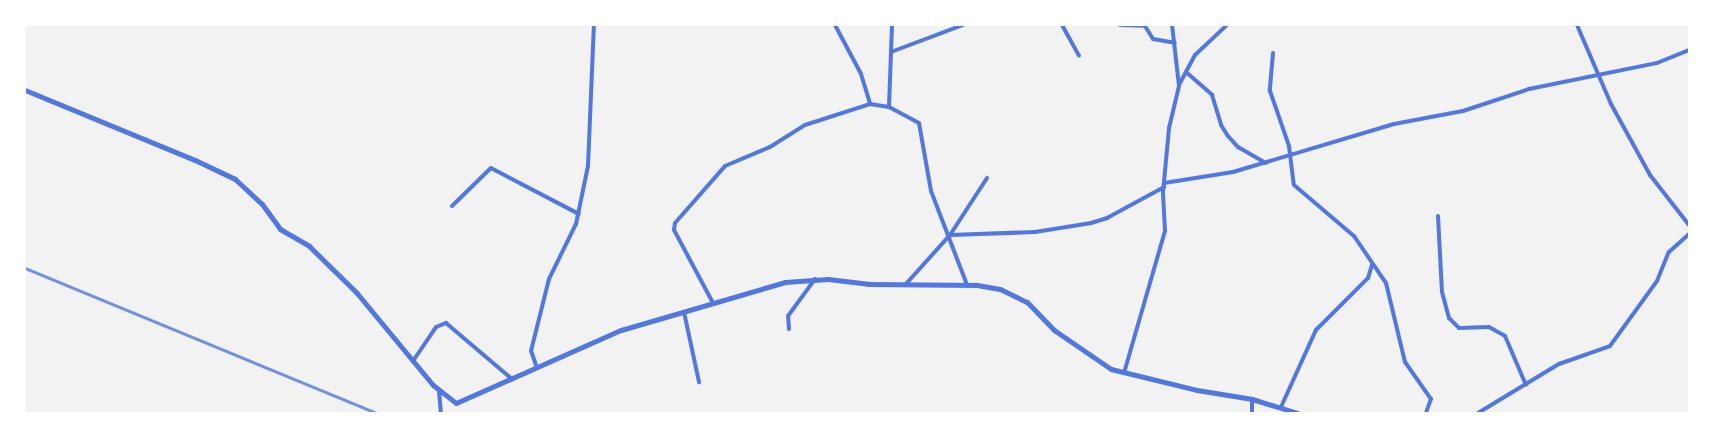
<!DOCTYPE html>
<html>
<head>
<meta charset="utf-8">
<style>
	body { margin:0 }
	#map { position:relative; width:1714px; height:438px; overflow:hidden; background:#f2f2f2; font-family:"Titillium Web",sans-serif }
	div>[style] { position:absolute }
	.minor>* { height:4px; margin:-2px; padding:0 2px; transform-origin:2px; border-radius:2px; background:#5277de }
	.tertiary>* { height:5px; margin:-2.5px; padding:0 2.5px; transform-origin:2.5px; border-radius:2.5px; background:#5277de }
	.rail>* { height:2.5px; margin:-1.25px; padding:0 1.25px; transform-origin:1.25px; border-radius:1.25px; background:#7290e2 }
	span { translate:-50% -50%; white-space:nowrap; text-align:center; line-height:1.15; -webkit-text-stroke:5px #fff; paint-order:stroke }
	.frame { position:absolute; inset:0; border:26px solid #fff; pointer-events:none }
</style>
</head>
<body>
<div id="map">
	<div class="minor">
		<i style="left:835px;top:25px;width:55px;rotate:62deg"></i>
		<i style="left:861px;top:74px;width:31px;rotate:73deg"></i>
		<i style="left:1062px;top:25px;width:35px;rotate:61deg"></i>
		<i style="left:1120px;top:25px;width:25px;rotate:2deg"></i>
		<i style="left:1145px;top:26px;width:15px;rotate:58deg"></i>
		<i style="left:1153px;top:39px;width:22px;rotate:10deg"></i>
		<i style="left:1577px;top:25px;width:86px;rotate:66.7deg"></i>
		<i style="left:1611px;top:104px;width:81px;rotate:61.2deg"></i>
		<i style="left:1650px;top:175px;width:63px;rotate:52deg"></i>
		<i style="left:891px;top:52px;width:77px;rotate:-20.6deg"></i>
		<i style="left:1273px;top:53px;width:38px;rotate:95deg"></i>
		<i style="left:1270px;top:91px;width:58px;rotate:70.9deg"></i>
		<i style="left:1289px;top:146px;width:39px;rotate:83deg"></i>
		<i style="left:1294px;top:185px;width:79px;rotate:40.4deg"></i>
		<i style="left:1354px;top:236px;width:57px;rotate:55.8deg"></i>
		<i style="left:1386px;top:283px;width:81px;rotate:76.5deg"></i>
		<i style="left:1405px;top:362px;width:45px;rotate:54.9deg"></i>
		<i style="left:1431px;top:399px;width:15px;rotate:110deg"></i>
		<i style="left:1186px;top:72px;width:35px;rotate:41deg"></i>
		<i style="left:1212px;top:95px;width:31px;rotate:73deg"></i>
		<i style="left:1221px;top:125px;width:13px;rotate:58deg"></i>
		<i style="left:1228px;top:136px;width:15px;rotate:48deg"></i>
		<i style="left:1238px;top:147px;width:32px;rotate:30deg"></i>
		<i style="left:1179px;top:85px;width:34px;rotate:-62deg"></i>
		<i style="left:1195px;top:55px;width:44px;rotate:-43.2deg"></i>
		<i style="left:889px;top:107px;width:82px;rotate:-87.9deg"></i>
		<i style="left:1164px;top:183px;width:70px;rotate:-9.1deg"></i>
		<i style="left:1233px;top:172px;width:168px;rotate:-16.6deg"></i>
		<i style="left:1394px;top:124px;width:70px;rotate:-10.7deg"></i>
		<i style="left:1463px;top:111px;width:70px;rotate:-18.4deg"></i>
		<i style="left:1529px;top:89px;width:131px;rotate:-11.5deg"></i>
		<i style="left:1657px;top:63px;width:35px;rotate:-22deg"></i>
		<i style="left:452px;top:206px;width:54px;rotate:-44.3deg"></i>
		<i style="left:491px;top:168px;width:99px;rotate:27.6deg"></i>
		<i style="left:1438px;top:216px;width:76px;rotate:87deg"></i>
		<i style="left:1442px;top:292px;width:27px;rotate:75deg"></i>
		<i style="left:1449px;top:318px;width:14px;rotate:45deg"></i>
		<i style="left:1459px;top:328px;width:30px;rotate:-2deg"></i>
		<i style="left:1489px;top:327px;width:18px;rotate:29deg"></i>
		<i style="left:1505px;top:336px;width:53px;rotate:66.8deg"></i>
		<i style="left:950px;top:235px;width:68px;rotate:-57deg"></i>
		<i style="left:905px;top:285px;width:67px;rotate:-48deg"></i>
		<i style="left:950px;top:235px;width:85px;rotate:-2deg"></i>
		<i style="left:1035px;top:232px;width:57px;rotate:-9.1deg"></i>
		<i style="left:1091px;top:223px;width:17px;rotate:-17deg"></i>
		<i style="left:1107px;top:218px;width:65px;rotate:-28.5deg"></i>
		<i style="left:713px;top:303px;width:83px;rotate:-118.1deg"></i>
		<i style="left:674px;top:230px;width:7px;rotate:-82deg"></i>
		<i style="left:675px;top:223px;width:76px;rotate:-48.7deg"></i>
		<i style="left:725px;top:166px;width:49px;rotate:-22.9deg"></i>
		<i style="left:770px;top:147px;width:41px;rotate:-32.2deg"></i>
		<i style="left:805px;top:125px;width:68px;rotate:-17.9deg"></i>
		<i style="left:870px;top:104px;width:19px;rotate:9deg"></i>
		<i style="left:889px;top:107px;width:34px;rotate:28deg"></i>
		<i style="left:919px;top:123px;width:69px;rotate:80deg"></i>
		<i style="left:931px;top:191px;width:101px;rotate:69deg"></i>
		<i style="left:684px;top:312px;width:72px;rotate:77.9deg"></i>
		<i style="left:789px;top:329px;width:13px;rotate:-94deg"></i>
		<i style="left:788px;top:316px;width:46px;rotate:-53.9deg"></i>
		<i style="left:413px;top:361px;width:41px;rotate:-55.9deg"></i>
		<i style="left:436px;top:327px;width:11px;rotate:-22deg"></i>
		<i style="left:446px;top:323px;width:87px;rotate:40.3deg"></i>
		<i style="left:537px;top:368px;width:18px;rotate:-109deg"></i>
		<i style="left:531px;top:351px;width:74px;rotate:-76deg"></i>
		<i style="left:549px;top:279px;width:61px;rotate:-63.9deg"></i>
		<i style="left:576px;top:224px;width:59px;rotate:-78.3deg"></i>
		<i style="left:588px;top:166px;width:141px;rotate:-87.6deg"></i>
		<i style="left:1124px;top:373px;width:148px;rotate:-73.9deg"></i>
		<i style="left:1165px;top:231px;width:39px;rotate:-93deg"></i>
		<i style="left:1163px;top:192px;width:64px;rotate:-84.6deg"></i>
		<i style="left:1169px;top:128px;width:43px;rotate:-76.6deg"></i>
		<i style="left:1179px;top:86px;width:61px;rotate:-96.5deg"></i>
		<i style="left:439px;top:391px;width:22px;rotate:85deg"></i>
		<i style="left:1252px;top:399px;width:14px;rotate:90deg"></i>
		<i style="left:1281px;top:407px;width:85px;rotate:-65.6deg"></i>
		<i style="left:1316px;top:330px;width:74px;rotate:-45deg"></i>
		<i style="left:1368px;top:278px;width:14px;rotate:-73deg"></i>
		<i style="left:1478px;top:413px;width:95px;rotate:-31.2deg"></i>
		<i style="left:1559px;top:364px;width:54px;rotate:-19.4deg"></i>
		<i style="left:1610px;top:346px;width:80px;rotate:-54.1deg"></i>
		<i style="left:1657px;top:281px;width:31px;rotate:-68deg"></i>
		<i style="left:1669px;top:252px;width:27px;rotate:-42deg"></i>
	</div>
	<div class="tertiary">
		<i style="left:25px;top:90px;width:184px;rotate:22.4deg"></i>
		<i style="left:195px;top:160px;width:44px;rotate:25.4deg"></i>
		<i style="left:235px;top:179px;width:37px;rotate:43deg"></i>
		<i style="left:262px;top:204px;width:31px;rotate:54deg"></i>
		<i style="left:280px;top:229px;width:34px;rotate:30deg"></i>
		<i style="left:309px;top:246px;width:66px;rotate:44.4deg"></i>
		<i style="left:356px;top:292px;width:121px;rotate:50.4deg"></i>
		<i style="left:433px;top:385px;width:29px;rotate:38deg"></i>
		<i style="left:456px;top:403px;width:180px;rotate:-23.9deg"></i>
		<i style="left:621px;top:330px;width:171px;rotate:-16.3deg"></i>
		<i style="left:785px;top:282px;width:43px;rotate:-4deg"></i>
		<i style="left:828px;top:279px;width:42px;rotate:6.8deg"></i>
		<i style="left:870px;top:284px;width:107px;rotate:0.5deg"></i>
		<i style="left:977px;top:285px;width:23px;rotate:10deg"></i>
		<i style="left:1000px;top:289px;width:30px;rotate:26deg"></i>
		<i style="left:1027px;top:302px;width:39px;rotate:46deg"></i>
		<i style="left:1054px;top:330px;width:69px;rotate:34.4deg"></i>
		<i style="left:1111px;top:369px;width:89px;rotate:13.7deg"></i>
		<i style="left:1197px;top:390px;width:56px;rotate:9.3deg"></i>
		<i style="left:1252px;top:399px;width:47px;rotate:17.3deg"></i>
	</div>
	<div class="rail">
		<i style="left:25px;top:268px;width:381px;rotate:22.4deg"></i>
	</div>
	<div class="frame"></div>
</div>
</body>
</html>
